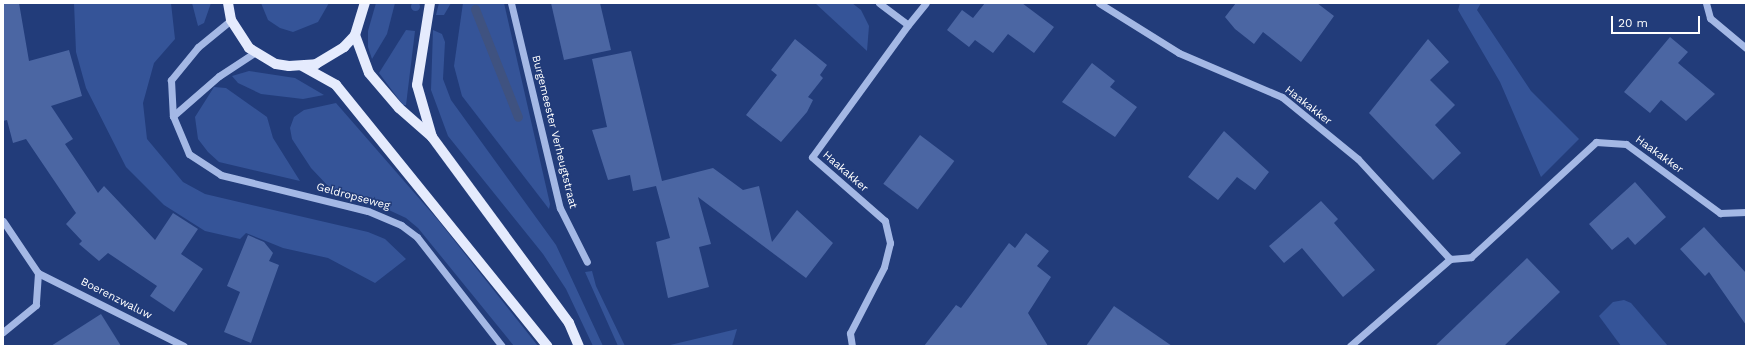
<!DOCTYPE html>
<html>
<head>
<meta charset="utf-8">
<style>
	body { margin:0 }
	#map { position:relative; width:1749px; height:349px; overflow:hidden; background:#223c7a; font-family:"Work Sans",sans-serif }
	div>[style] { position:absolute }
	.green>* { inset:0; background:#355498 }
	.round { border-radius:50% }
	.stream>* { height:9px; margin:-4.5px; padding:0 4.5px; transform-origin:4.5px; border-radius:4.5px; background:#3f5280 }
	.building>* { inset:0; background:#4b66a3; transform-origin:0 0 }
	.minor>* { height:7px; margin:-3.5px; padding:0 3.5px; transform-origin:3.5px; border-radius:3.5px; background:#a4b8e5 }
	.major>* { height:10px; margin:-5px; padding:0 5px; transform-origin:5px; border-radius:5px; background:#e5ebfd }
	span { translate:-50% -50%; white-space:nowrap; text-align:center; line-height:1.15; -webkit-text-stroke:3px #223c7a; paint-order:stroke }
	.street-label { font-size:11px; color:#fff }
	.frame { position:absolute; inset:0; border:4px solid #fff; pointer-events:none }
	.scale { position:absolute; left:1611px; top:16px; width:89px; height:18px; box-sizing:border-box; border:2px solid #fff; border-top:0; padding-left:5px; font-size:12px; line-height:14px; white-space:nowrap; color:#fff; -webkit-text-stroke:3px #223c7a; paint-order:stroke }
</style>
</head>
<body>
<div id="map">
	<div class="green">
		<i class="round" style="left:410.5px;top:1.5px;width:9px;height:9px"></i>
		<i style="clip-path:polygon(74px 3px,171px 3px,175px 39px,154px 63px,143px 103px,147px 139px,183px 182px,205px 194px,368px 232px,385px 239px,406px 259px,375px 283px,328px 258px,283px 248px,246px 233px,240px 239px,205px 231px,164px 205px,126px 167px,86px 88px,76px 52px)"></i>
		<i style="clip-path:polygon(192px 3px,211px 3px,204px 23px,198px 26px)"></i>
		<i style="clip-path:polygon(261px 3px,329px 3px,318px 22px,293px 32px,280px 28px,268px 20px)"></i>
		<i style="clip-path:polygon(376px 3px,395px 3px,387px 34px,372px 59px,368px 47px,368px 31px)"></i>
		<i style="clip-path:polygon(439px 3px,451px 3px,444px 15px,436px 15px)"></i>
		<i style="clip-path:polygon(463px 3px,504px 3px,550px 204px,549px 209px,462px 96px,454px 66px)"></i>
		<i style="clip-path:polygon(815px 3px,852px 3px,861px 10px,869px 26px,867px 51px)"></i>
		<i style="clip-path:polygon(1460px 3px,1481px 3px,1477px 10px,1531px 91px,1579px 139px,1541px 177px,1500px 82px,1458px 10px)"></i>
		<i style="clip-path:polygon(406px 30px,415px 31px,406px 105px,403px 105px,379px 73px)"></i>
		<i style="clip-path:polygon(433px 30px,442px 34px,445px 42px,443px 79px,451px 100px,556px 245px,603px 346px,593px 346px,566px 289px,543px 254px,448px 136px,431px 90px)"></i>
		<i style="clip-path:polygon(249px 71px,295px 78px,324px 95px,303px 99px,261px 94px,238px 83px,232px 76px)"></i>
		<i style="clip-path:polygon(214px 87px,226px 88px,267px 117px,273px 138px,300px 181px,219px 162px,208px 152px,198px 139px,195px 117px)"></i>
		<i style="clip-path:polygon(336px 103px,438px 220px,538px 346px,514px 346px,418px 228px,406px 218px,378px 205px,347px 197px,328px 186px,311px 168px,292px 139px,290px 128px,294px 117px,304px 110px)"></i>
		<i style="clip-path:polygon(592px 271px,596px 286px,625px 346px,618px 346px,585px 272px)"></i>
		<i style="clip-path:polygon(1624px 300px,1631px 303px,1668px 346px,1621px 346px,1599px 316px,1613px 302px)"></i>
		<i style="clip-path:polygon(737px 329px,732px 346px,666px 346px)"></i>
	</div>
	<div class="stream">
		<i style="left:475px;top:9px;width:116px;rotate:68.3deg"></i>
	</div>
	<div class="building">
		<i style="clip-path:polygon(3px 3px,19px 3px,29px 61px,69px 50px,82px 96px,51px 106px,73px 139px,65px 144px,98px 193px,104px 186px,155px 240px,173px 213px,198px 229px,181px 254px,203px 269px,174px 312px,150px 296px,157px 286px,108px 253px,99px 261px,79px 244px,82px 241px,66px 224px,76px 213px,26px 139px,13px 143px,7px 120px,3px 121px)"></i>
		<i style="clip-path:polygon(551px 3px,600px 3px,611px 50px,564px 60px)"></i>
		<i style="clip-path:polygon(985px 3px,1022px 3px,1054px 27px,1034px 53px,1008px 34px,993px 53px,975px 40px,969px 47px,947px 30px,962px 10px,973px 18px)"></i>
		<i style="clip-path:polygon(1236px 3px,1317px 3px,1334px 16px,1301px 62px,1263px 32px,1254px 44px,1235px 29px,1225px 17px)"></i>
		<i style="clip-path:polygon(1670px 37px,1688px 52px,1678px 63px,1715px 94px,1686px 121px,1661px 100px,1650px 113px,1624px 92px)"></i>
		<i style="clip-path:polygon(795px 39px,827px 65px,820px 75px,823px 78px,808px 97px,813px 100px,807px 112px,781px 142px,746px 115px,777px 75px,771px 70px)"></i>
		<i style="clip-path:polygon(1428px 39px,1449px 62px,1430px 80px,1455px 105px,1435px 125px,1461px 153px,1433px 180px,1369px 113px)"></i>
		<i style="clip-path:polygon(631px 51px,662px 181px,713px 168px,743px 190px,759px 186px,772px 242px,797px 210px,833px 243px,806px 278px,698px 197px,711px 244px,699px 247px,709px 287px,668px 298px,656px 242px,670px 238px,656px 186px,633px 191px,630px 175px,608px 180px,592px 130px,607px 127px,592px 59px)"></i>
		<i style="clip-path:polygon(1092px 63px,1115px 81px,1110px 87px,1137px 107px,1115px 137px,1062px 102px)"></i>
		<i style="clip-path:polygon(1224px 131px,1269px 172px,1255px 190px,1237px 177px,1218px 200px,1188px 177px)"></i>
		<i style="left:920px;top:135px;width:43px;height:61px;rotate:37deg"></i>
		<i style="clip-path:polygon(1635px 182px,1666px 217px,1635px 245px,1628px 237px,1612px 250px,1589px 224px)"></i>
		<i style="clip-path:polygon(1321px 201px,1338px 219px,1334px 223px,1375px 270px,1343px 297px,1302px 248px,1284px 263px,1269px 246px)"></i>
		<i style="clip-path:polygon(1704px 227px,1746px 273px,1746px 325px,1709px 272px,1705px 276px,1680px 249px)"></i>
		<i style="clip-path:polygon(1026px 233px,1049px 251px,1037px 266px,1051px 277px,1028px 313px,1048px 346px,924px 346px,956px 305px,961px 308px,1009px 243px,1015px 248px)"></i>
		<i style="clip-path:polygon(248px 235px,264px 242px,273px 253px,269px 261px,279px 265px,251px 343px,224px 332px,240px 292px,227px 286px)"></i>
		<i style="clip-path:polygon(1527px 258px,1560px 292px,1504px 346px,1435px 346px)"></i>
		<i style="clip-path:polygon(1114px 306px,1172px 346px,1086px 346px)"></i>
		<i style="clip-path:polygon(101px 314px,121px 346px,51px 346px)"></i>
	</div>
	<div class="minor">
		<i style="left:511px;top:3px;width:211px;rotate:76.6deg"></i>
		<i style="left:560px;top:208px;width:60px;rotate:63.4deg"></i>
		<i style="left:879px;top:3px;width:36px;rotate:37deg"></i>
		<i style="left:908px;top:25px;width:28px;rotate:-51deg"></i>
		<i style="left:1099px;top:3px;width:94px;rotate:32deg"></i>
		<i style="left:1179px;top:53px;width:112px;rotate:23.1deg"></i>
		<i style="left:1282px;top:97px;width:98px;rotate:39.2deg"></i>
		<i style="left:1358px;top:159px;width:136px;rotate:47.4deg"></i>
		<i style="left:1706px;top:3px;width:16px;rotate:75deg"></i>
		<i style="left:1710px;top:18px;width:47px;rotate:39.8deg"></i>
		<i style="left:231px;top:20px;width:43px;rotate:140.7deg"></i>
		<i style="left:198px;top:47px;width:43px;rotate:129.3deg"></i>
		<i style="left:171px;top:80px;width:36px;rotate:87deg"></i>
		<i style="left:173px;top:116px;width:41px;rotate:67.2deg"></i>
		<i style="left:189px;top:154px;width:38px;rotate:33deg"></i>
		<i style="left:221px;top:175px;width:151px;rotate:13.8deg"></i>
		<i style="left:368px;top:211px;width:36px;rotate:23deg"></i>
		<i style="left:401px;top:225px;width:20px;rotate:37deg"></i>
		<i style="left:417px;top:237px;width:138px;rotate:52.1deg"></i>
		<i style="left:173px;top:116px;width:61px;rotate:-41deg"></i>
		<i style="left:219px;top:76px;width:42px;rotate:-33.3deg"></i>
		<i style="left:3px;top:221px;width:63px;rotate:56.1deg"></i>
		<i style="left:38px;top:273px;width:32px;rotate:94deg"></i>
		<i style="left:36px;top:305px;width:43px;rotate:140.7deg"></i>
		<i style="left:38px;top:273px;width:163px;rotate:26.6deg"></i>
		<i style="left:852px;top:346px;width:13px;rotate:-99deg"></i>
		<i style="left:850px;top:333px;width:74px;rotate:-62.7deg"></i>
		<i style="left:884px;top:267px;width:25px;rotate:-76deg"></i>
		<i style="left:890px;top:243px;width:23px;rotate:-103deg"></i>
		<i style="left:885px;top:221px;width:97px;rotate:-138.8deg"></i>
		<i style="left:812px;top:157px;width:163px;rotate:-54deg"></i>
		<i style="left:1350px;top:346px;width:133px;rotate:-41deg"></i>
		<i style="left:1450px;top:259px;width:21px;rotate:-5deg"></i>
		<i style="left:1471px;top:257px;width:170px;rotate:-42.6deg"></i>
		<i style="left:1596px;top:142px;width:30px;rotate:4deg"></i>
		<i style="left:1626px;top:144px;width:117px;rotate:36.3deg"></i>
		<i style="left:1720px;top:213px;width:26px;rotate:-2deg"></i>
	</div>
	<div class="major">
		<i style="left:228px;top:3px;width:17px;rotate:80deg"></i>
		<i style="left:231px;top:20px;width:33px;rotate:57deg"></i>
		<i style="left:249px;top:48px;width:31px;rotate:31deg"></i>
		<i style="left:276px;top:64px;width:13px;rotate:9deg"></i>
		<i style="left:289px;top:66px;width:27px;rotate:-4deg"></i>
		<i style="left:316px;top:64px;width:33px;rotate:-31deg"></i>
		<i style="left:344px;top:47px;width:16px;rotate:-47deg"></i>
		<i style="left:355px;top:35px;width:34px;rotate:-73deg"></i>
		<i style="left:430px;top:3px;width:83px;rotate:99deg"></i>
		<i style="left:417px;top:85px;width:54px;rotate:73.9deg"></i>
		<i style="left:355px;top:35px;width:40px;rotate:69.8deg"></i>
		<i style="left:369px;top:73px;width:46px;rotate:49.4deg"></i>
		<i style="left:399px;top:108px;width:44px;rotate:41.3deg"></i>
		<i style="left:432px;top:137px;width:231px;rotate:53.6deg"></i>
		<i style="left:569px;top:323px;width:25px;rotate:67deg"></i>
		<i style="left:302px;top:66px;width:39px;rotate:29deg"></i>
		<i style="left:336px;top:85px;width:336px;rotate:51deg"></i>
	</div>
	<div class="street-label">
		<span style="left:1308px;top:106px;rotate:38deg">Haakakker</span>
		<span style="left:554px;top:132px;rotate:76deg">Burgemeester Verheugtstraat</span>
		<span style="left:1659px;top:155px;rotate:36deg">Haakakker</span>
		<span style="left:845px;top:172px;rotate:41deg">Haakakker</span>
		<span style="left:353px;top:197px;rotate:15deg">Geldropseweg</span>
		<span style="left:116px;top:299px;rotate:27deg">Boerenzwaluw</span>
	</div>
	<div class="frame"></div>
	<div class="scale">20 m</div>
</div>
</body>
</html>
